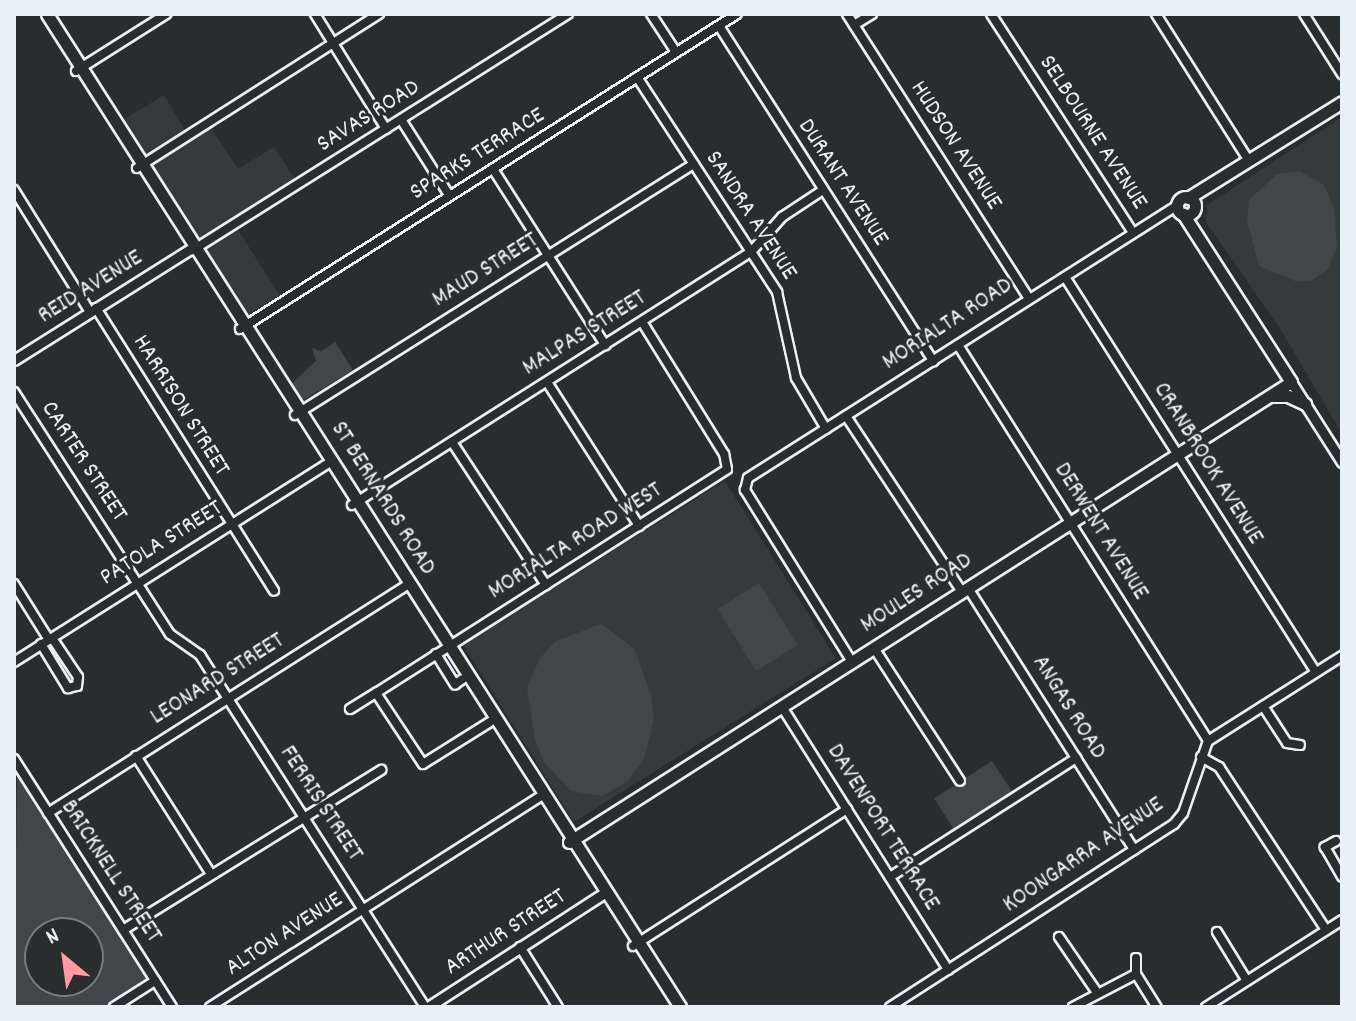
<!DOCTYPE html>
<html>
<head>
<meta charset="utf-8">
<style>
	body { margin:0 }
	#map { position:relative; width:1356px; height:1021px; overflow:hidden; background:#2a2d2e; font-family:Dekko,sans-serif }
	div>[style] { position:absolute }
	.built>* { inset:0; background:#363a3b; transform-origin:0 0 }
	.green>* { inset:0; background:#424648; transform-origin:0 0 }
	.roads { filter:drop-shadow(2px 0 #e8f1f8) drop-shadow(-2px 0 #e8f1f8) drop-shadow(0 2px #e8f1f8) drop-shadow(0 -2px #e8f1f8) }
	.minor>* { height:8px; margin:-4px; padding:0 4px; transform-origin:4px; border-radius:4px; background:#2a2d2e }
	.tertiary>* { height:9px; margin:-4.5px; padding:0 4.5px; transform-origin:4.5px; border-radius:4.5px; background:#2a2d2e }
	.secondary>* { height:11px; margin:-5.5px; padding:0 5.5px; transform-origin:5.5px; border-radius:5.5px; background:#2a2d2e }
	.secondary>.ring { margin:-5.5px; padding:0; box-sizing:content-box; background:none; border:11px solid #2a2d2e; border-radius:50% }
	span { translate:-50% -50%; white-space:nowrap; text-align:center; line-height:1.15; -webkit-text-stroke:6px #2a2d2e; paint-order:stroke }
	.street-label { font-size:24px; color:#e8f1f8 }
	.frame { position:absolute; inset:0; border:16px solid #e8f1f8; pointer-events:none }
	.north { position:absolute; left:24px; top:917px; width:80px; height:80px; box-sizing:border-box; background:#2a2d2e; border:2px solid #767b7f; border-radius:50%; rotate:331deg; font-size:22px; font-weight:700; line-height:32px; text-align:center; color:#e8f1f8 }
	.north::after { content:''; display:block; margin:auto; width:28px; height:36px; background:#ff9aa2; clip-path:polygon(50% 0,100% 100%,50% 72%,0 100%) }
</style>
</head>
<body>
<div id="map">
	<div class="built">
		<i style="clip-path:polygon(164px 95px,190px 139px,210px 127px,238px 169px,274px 147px,296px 181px,233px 222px,280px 296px,248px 315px,123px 120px)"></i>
		<i style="clip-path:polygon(1342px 117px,1342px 434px,1281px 330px,1206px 222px,1207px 205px)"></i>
		<i style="left:725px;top:481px;width:209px;height:309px;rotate:58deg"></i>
	</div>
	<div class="green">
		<i style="clip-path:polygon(1300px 171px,1324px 185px,1334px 208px,1337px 248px,1327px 270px,1310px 281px,1295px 281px,1259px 266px,1247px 220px,1249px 200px,1277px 174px)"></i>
		<i style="clip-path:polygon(335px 342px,353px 370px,302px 401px,291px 384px,316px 361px,312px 348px,321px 351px)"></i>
		<i style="left:759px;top:583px;width:73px;height:49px;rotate:58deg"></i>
		<i style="clip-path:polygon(601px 624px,634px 648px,651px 694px,654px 719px,644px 759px,627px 782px,602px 796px,571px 791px,544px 762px,535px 740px,527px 687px,540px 658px,556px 641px)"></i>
		<i style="left:992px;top:761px;width:38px;height:69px;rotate:57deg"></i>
		<i style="clip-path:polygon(evenodd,17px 775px,148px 979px,104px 1007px,14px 1007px,17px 775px,40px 933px,88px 933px,88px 981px,40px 981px,40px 933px)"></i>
	</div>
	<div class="roads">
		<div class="minor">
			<i style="left:315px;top:14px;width:135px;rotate:58.3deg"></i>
			<i style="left:651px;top:14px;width:45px;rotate:56.7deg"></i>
			<i style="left:847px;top:14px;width:338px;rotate:57.4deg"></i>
			<i style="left:991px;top:14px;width:261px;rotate:57deg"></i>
			<i style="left:1156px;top:14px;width:174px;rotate:57.7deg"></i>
			<i style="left:1304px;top:14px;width:71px;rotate:57.7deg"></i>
			<i style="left:854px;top:25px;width:21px;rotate:-31deg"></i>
			<i style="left:719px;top:26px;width:398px;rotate:57.4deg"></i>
			<i style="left:76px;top:71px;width:107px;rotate:-32.3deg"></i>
			<i style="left:637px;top:77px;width:257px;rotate:56.9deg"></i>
			<i style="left:777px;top:292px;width:88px;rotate:77.5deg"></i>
			<i style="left:796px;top:378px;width:59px;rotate:59.5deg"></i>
			<i style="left:402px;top:121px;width:88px;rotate:57.6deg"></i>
			<i style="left:137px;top:168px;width:287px;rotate:-32.5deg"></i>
			<i style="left:493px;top:169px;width:209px;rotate:57.5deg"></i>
			<i style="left:14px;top:190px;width:144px;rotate:58.1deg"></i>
			<i style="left:193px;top:250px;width:443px;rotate:-32.2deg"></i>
			<i style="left:1065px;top:277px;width:468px;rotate:57.6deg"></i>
			<i style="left:96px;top:308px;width:334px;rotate:57.8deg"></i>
			<i style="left:240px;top:329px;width:588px;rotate:-32.37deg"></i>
			<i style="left:958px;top:345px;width:468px;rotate:57.7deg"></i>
			<i style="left:547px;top:382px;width:171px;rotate:57.4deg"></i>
			<i style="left:14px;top:392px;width:288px;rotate:57.2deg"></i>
			<i style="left:170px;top:634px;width:37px;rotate:35deg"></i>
			<i style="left:200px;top:655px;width:418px;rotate:57.4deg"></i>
			<i style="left:295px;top:415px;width:471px;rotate:-32.2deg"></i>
			<i style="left:846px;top:416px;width:211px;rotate:56.6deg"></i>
			<i style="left:452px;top:442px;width:171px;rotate:56.7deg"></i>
			<i style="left:352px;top:505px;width:472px;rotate:-32.4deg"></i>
			<i style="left:751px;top:252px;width:47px;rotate:-48.5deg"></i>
			<i style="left:782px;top:217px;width:49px;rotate:-33.4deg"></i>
			<i style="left:14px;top:584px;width:66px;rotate:58deg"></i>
			<i style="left:968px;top:588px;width:310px;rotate:57.6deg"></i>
			<i style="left:41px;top:644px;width:52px;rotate:58.5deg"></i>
			<i style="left:68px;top:688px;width:9px;rotate:-13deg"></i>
			<i style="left:77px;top:686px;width:9px;rotate:-84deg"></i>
			<i style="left:78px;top:677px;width:47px;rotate:-123.7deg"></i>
			<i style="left:874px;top:648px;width:158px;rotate:57.1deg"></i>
			<i style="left:436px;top:654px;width:36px;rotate:58deg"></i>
			<i style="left:455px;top:684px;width:9px;rotate:-32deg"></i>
			<i style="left:14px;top:662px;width:376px;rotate:-32.3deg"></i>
			<i style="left:852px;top:662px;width:203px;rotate:-121.9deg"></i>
			<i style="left:745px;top:490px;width:12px;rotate:-76deg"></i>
			<i style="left:748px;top:478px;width:509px;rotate:-32.41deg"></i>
			<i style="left:1263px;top:706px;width:44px;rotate:57deg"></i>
			<i style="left:1287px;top:743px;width:13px;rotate:9deg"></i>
			<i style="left:782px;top:707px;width:311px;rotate:57.7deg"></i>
			<i style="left:350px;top:709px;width:31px;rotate:-32deg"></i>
			<i style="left:490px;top:722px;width:79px;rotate:147.9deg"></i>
			<i style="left:423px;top:764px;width:85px;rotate:-123.5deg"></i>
			<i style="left:376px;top:693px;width:416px;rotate:-32.5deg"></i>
			<i style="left:727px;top:469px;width:15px;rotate:-101deg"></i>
			<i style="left:724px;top:454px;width:155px;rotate:-121.8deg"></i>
			<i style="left:136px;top:756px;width:140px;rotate:57.6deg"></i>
			<i style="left:1201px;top:757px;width:21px;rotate:29deg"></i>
			<i style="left:1219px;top:767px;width:195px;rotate:56.7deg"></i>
			<i style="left:14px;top:759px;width:294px;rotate:57.5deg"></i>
			<i style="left:48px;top:813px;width:429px;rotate:-32.4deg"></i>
			<i style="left:1336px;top:841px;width:13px;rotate:151deg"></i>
			<i style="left:1325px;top:847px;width:34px;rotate:60deg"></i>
			<i style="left:890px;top:877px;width:221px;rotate:-32.6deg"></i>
			<i style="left:123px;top:930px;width:304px;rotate:-31.8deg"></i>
			<i style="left:1217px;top:932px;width:57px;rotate:58.5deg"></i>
			<i style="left:1059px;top:937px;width:65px;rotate:55.6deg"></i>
			<i style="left:633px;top:946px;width:254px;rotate:-32.6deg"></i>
			<i style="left:520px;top:947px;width:71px;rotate:57.7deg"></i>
			<i style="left:1136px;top:974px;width:16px;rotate:-90deg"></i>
			<i style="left:114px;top:1007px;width:49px;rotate:-32.4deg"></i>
			<i style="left:210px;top:1007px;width:396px;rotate:-32.5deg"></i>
			<i style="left:890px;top:1007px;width:338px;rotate:-32.8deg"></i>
			<i style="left:1174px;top:824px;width:14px;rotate:-51deg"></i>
			<i style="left:1183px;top:813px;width:76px;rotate:-70.9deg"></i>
			<i style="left:1208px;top:741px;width:159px;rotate:-32.4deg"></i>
			<i style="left:1073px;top:1007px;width:71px;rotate:-27.6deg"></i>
			<i style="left:1136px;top:974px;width:39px;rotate:58deg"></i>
			<i style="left:1206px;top:1007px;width:161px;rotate:-32.6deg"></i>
		</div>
		<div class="tertiary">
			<i style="left:14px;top:360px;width:207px;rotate:-32.2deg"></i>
			<i style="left:1291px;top:382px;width:95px;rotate:57.5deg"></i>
			<i style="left:428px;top:1007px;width:212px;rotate:-32.9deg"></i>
		</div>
		<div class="secondary">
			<i style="left:47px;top:14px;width:1178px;rotate:57.48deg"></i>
			<i class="ring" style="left:1177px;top:197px;width:7px;height:7px"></i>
			<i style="left:1188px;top:198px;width:181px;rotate:-31.9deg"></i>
			<i style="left:1272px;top:396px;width:16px"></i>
			<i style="left:1288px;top:396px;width:19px;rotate:25deg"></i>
			<i style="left:569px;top:842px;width:856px;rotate:-32.5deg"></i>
			<i style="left:1291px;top:382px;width:200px;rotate:-122.7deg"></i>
		</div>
	</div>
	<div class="street-label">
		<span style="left:369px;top:117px;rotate:-32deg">SAVAS ROAD</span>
		<span style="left:1092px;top:133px;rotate:57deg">SELBOURNE AVENUE</span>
		<span style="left:955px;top:146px;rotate:57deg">HUDSON AVENUE</span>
		<span style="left:478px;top:155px;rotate:-32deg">SPARKS TERRACE</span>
		<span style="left:842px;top:183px;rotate:57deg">DURANT AVENUE</span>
		<span style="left:750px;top:216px;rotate:57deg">SANDRA AVENUE</span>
		<span style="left:486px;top:271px;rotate:-32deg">MAUD STREET</span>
		<span style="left:91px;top:288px;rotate:-32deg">REID AVENUE</span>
		<span style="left:948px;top:325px;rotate:-33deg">MORIALTA ROAD</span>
		<span style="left:585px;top:334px;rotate:-32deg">MALPAS STREET</span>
		<span style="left:180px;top:406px;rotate:58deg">HARRISON STREET</span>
		<span style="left:83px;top:462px;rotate:57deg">CARTER STREET</span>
		<span style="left:1207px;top:464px;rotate:58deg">CRANBROOK AVENUE</span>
		<span style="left:382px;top:499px;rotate:58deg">ST BERNARDS ROAD</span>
		<span style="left:1100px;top:532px;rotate:58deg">DERWENT AVENUE</span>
		<span style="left:576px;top:542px;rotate:-32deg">MORIALTA ROAD WEST</span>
		<span style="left:162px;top:544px;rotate:-32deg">PATOLA STREET</span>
		<span style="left:917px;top:594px;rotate:-33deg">MOULES ROAD</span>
		<span style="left:218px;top:680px;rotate:-32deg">LEONARD STREET</span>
		<span style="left:1068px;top:708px;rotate:58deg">ANGAS ROAD</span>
		<span style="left:320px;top:804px;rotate:57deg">FERRIS STREET</span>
		<span style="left:882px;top:828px;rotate:58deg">DAVENPORT TERRACE</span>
		<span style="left:1084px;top:856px;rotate:-34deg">KOONGARRA AVENUE</span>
		<span style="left:110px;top:872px;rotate:57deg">BRICKNELL STREET</span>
		<span style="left:506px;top:933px;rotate:-33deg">ARTHUR STREET</span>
		<span style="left:285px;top:935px;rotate:-33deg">ALTON AVENUE</span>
	</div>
	<div class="frame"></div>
	<div class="north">N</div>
</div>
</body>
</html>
